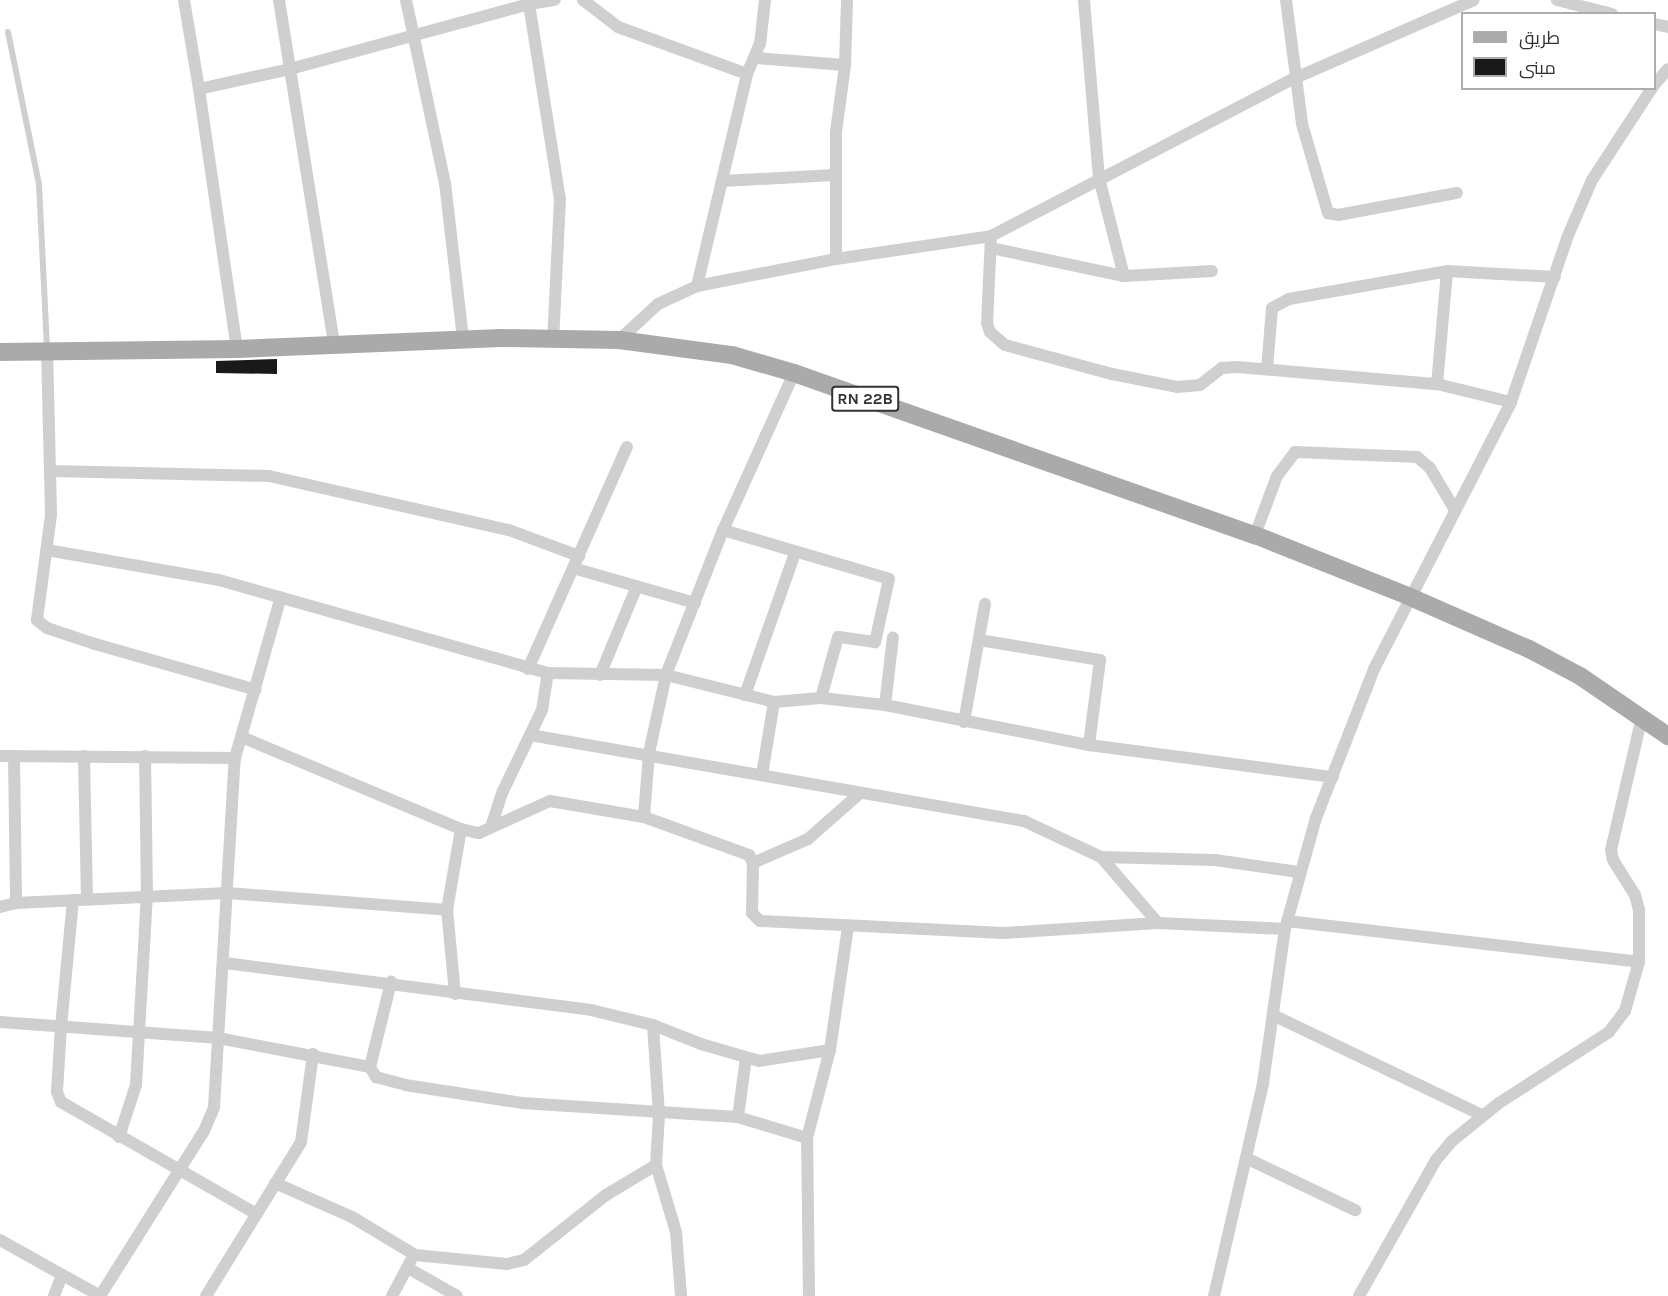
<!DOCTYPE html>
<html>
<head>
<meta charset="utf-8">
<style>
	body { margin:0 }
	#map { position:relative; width:1668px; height:1296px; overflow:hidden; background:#fff; font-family:Karla,Cairo,sans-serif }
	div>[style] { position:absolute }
	.building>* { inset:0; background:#191919 }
	.lane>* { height:6px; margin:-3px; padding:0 3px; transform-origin:3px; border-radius:3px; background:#cfcfcf }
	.street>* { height:12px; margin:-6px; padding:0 6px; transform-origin:6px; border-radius:6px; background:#cfcfcf }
	.primary>* { height:18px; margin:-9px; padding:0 9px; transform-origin:9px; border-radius:9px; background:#aaa }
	span { translate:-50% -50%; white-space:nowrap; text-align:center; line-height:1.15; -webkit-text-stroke:6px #fff; paint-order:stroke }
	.shield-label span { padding:2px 4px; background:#fff; border:2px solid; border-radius:4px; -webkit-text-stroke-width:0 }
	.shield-label { font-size:16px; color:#323232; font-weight:700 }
	.legend { position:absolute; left:1461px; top:12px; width:195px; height:78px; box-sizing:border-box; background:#fff; border:2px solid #adadad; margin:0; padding:8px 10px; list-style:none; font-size:18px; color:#323232 }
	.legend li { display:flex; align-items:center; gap:12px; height:30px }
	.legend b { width:30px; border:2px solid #adadad }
</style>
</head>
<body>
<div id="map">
	<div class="building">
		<i style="clip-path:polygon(277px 359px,277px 374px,216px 373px,216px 361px)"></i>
	</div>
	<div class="lane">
		<i style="left:8px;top:32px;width:155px;rotate:78.5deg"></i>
		<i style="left:39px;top:184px;width:165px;rotate:87.2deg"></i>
	</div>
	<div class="street">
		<i style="left:184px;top:0;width:90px;rotate:80.4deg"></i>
		<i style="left:199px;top:89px;width:93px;rotate:-12.4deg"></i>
		<i style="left:290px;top:69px;width:248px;rotate:-15.2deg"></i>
		<i style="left:529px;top:4px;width:197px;rotate:81deg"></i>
		<i style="left:560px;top:199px;width:142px;rotate:92.8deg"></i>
		<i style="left:279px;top:0;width:349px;rotate:80.9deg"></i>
		<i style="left:406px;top:0;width:187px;rotate:78deg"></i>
		<i style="left:445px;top:183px;width:157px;rotate:83.4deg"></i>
		<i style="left:529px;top:0;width:4px;rotate:90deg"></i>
		<i style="left:529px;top:4px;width:26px;rotate:-9deg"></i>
		<i style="left:583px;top:0;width:44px;rotate:37.6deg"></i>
		<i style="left:618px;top:27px;width:137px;rotate:20deg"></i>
		<i style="left:1084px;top:0;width:179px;rotate:85.2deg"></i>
		<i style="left:1099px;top:178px;width:101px;rotate:75.7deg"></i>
		<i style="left:1286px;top:0;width:125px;rotate:82.6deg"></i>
		<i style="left:1302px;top:124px;width:93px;rotate:73.7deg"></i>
		<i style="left:1328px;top:213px;width:10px;rotate:11deg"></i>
		<i style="left:1338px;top:215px;width:121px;rotate:-10.5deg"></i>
		<i style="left:1557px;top:0;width:57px;rotate:14.3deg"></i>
		<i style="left:1654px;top:24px;width:14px;rotate:12deg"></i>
		<i style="left:755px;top:58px;width:90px;rotate:4.4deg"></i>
		<i style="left:1654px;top:85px;width:21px;rotate:-49deg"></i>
		<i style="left:199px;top:89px;width:263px;rotate:81.7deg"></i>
		<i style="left:723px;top:181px;width:111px;rotate:-3.1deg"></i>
		<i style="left:991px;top:236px;width:87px;rotate:92.6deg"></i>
		<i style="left:987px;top:323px;width:9px;rotate:72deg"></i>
		<i style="left:990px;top:332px;width:20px;rotate:41deg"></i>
		<i style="left:1005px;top:345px;width:111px;rotate:15.2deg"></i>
		<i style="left:1112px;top:374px;width:66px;rotate:11.3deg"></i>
		<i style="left:1177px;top:387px;width:23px;rotate:-5deg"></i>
		<i style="left:1200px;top:385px;width:28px;rotate:-38deg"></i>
		<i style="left:1222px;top:368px;width:15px;rotate:-4deg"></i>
		<i style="left:1237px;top:367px;width:201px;rotate:4.9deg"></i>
		<i style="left:1437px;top:384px;width:76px;rotate:13.7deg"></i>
		<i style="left:991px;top:248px;width:136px;rotate:11.9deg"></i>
		<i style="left:1124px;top:276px;width:88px;rotate:-3.3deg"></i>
		<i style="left:836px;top:259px;width:127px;rotate:-90deg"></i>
		<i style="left:836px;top:132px;width:68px;rotate:-82.3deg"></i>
		<i style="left:845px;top:65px;width:65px;rotate:-88.2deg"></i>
		<i style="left:697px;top:286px;width:142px;rotate:-11deg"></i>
		<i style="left:836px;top:259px;width:157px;rotate:-8.4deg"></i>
		<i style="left:991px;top:236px;width:340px;rotate:-27.5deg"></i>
		<i style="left:1293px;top:79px;width:197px;rotate:-23.6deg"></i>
		<i style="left:619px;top:340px;width:53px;rotate:-42.7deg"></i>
		<i style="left:658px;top:304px;width:43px;rotate:-24.8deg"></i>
		<i style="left:697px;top:286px;width:218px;rotate:-76.7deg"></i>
		<i style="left:747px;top:74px;width:33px;rotate:-67deg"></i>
		<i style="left:760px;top:44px;width:44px;rotate:-83.5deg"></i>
		<i style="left:47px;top:349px;width:166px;rotate:88.6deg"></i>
		<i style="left:51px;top:515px;width:106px;rotate:97.6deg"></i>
		<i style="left:37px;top:620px;width:13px;rotate:39deg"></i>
		<i style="left:47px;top:628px;width:51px;rotate:18.4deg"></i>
		<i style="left:95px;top:644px;width:167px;rotate:15.9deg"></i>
		<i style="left:1267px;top:369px;width:61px;rotate:-85.3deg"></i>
		<i style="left:1272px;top:308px;width:19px;rotate:-28deg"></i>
		<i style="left:1289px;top:299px;width:160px;rotate:-10deg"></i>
		<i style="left:1447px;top:271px;width:108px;rotate:3.2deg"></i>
		<i style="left:794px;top:373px;width:172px;rotate:114.3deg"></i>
		<i style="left:723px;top:530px;width:156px;rotate:111.5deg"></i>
		<i style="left:666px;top:675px;width:80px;rotate:102.3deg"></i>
		<i style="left:649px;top:753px;width:64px;rotate:94.5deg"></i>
		<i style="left:644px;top:817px;width:112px;rotate:19.9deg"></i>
		<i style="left:749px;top:855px;width:9px;rotate:63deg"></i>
		<i style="left:753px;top:863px;width:50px;rotate:91.1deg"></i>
		<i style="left:752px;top:913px;width:11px;rotate:45deg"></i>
		<i style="left:760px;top:921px;width:244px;rotate:2.8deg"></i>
		<i style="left:1004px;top:933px;width:154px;rotate:-3.7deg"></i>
		<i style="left:1158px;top:923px;width:127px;rotate:2.7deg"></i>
		<i style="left:1437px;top:384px;width:113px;rotate:-84.9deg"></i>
		<i style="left:51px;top:471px;width:218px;rotate:1.3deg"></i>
		<i style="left:269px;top:476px;width:246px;rotate:12.7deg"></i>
		<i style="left:509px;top:530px;width:75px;rotate:20.4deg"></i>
		<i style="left:723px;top:530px;width:173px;rotate:16.4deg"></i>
		<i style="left:889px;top:579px;width:65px;rotate:102.5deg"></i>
		<i style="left:875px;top:642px;width:37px;rotate:-172deg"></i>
		<i style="left:838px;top:637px;width:63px;rotate:105.6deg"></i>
		<i style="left:1255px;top:535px;width:63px;rotate:-69.6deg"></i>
		<i style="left:1277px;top:476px;width:30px;rotate:-53deg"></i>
		<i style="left:1295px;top:452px;width:122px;rotate:2.3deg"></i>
		<i style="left:1417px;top:457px;width:17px;rotate:40deg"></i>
		<i style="left:1430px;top:468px;width:49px;rotate:59.2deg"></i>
		<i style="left:47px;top:550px;width:175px;rotate:9.9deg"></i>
		<i style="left:219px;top:580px;width:342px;rotate:15.8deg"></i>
		<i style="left:548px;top:673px;width:118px;rotate:1deg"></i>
		<i style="left:666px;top:675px;width:111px;rotate:14deg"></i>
		<i style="left:774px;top:702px;width:47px;rotate:-4.9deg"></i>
		<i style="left:821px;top:698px;width:64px;rotate:6.2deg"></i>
		<i style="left:885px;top:705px;width:208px;rotate:11.1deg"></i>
		<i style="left:1089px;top:745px;width:246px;rotate:7.5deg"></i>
		<i style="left:573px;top:568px;width:127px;rotate:16deg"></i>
		<i style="left:979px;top:640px;width:123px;rotate:9.4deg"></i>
		<i style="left:1100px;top:660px;width:86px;rotate:97.4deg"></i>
		<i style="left:528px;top:669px;width:243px;rotate:-66deg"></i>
		<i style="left:600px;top:675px;width:96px;rotate:-67.4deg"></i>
		<i style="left:745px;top:695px;width:151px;rotate:-70.6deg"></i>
		<i style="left:885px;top:705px;width:68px;rotate:-83.3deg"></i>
		<i style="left:964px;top:722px;width:120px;rotate:-79.9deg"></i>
		<i style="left:530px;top:735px;width:501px;rotate:9.88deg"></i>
		<i style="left:1024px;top:821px;width:85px;rotate:25.1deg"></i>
		<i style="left:1101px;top:857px;width:114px;rotate:1.5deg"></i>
		<i style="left:1215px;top:860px;width:84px;rotate:8.2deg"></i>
		<i style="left:244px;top:738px;width:235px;rotate:22.8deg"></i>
		<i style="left:461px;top:829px;width:18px;rotate:13deg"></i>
		<i style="left:479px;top:833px;width:78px;rotate:-24.3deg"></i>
		<i style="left:550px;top:801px;width:95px;rotate:9.7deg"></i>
		<i style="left:0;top:756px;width:235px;rotate:0.5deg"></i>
		<i style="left:14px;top:756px;width:147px;rotate:89.2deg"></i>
		<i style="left:84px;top:756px;width:143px;rotate:88.8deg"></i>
		<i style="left:762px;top:775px;width:74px;rotate:-80.7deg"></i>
		<i style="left:491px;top:827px;width:38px;rotate:-72deg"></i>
		<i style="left:503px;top:791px;width:90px;rotate:-64.3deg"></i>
		<i style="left:542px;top:710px;width:37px;rotate:-81deg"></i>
		<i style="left:1101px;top:857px;width:87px;rotate:49.2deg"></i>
		<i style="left:753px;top:863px;width:60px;rotate:-23.6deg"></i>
		<i style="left:808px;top:839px;width:68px;rotate:-41.4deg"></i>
		<i style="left:73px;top:900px;width:127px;rotate:95.4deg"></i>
		<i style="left:61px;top:1026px;width:66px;rotate:93.5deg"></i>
		<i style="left:57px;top:1092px;width:11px;rotate:68deg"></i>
		<i style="left:61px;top:1102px;width:224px;rotate:29.8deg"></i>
		<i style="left:0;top:907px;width:16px;rotate:-14deg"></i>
		<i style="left:16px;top:903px;width:212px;rotate:-2.7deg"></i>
		<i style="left:228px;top:893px;width:220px;rotate:4.4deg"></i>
		<i style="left:1287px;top:921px;width:354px;rotate:6.6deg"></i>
		<i style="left:225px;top:963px;width:369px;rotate:7.3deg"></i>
		<i style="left:591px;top:1010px;width:64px;rotate:13.6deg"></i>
		<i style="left:653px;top:1025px;width:52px;rotate:21.6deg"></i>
		<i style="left:701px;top:1044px;width:60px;rotate:16.3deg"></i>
		<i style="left:759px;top:1061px;width:72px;rotate:-8.8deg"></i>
		<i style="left:830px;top:1050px;width:125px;rotate:-81.7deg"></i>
		<i style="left:455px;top:994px;width:84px;rotate:-95.4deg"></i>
		<i style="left:447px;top:910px;width:82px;rotate:-80.2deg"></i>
		<i style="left:1275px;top:1016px;width:229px;rotate:25.6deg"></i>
		<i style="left:0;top:1022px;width:219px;rotate:4.2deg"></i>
		<i style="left:218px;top:1038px;width:155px;rotate:10.8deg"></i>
		<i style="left:370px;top:1067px;width:88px;rotate:-76.1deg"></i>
		<i style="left:370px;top:1067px;width:12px;rotate:59deg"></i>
		<i style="left:376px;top:1077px;width:30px;rotate:15deg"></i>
		<i style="left:405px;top:1085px;width:118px;rotate:8.7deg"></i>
		<i style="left:522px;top:1103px;width:216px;rotate:3.7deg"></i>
		<i style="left:738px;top:1117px;width:72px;rotate:16.9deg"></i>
		<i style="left:738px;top:1117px;width:60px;rotate:-82.3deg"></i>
		<i style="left:119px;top:1137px;width:55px;rotate:-71.9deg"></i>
		<i style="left:136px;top:1085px;width:189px;rotate:-86.7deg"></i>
		<i style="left:147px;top:896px;width:140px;rotate:-90.8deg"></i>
		<i style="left:1248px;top:1159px;width:119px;rotate:25.5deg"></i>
		<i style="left:656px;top:1165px;width:70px;rotate:73.4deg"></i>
		<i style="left:676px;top:1232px;width:64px;rotate:85.5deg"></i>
		<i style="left:275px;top:1183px;width:84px;rotate:23.8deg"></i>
		<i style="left:352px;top:1217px;width:74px;rotate:31.1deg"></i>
		<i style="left:415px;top:1255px;width:92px;rotate:5.6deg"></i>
		<i style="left:507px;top:1264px;width:17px;rotate:-13deg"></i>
		<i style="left:524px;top:1260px;width:105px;rotate:-38.4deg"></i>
		<i style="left:606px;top:1195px;width:58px;rotate:-31deg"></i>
		<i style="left:656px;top:1165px;width:51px;rotate:-86.6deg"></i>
		<i style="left:659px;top:1114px;width:89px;rotate:-93.9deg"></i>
		<i style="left:0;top:1240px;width:115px;rotate:29.2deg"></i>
		<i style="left:408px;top:1268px;width:56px;rotate:29.7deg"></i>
		<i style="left:54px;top:1296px;width:22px;rotate:-69deg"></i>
		<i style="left:100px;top:1296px;width:195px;rotate:-57.8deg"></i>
		<i style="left:204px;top:1131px;width:26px;rotate:-67deg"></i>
		<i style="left:214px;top:1107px;width:350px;rotate:-86.6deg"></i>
		<i style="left:235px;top:758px;width:167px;rotate:-74.1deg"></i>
		<i style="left:206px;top:1296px;width:181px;rotate:-58.3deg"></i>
		<i style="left:301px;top:1142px;width:89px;rotate:-82.2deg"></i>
		<i style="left:392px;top:1296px;width:40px;rotate:-62deg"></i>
		<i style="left:809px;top:1296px;width:158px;rotate:-90.7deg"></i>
		<i style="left:807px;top:1138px;width:91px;rotate:-75.4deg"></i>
		<i style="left:1214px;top:1296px;width:219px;rotate:-77deg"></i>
		<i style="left:1263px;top:1083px;width:156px;rotate:-81.9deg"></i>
		<i style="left:1285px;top:929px;width:115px;rotate:-74.4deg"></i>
		<i style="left:1316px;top:818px;width:160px;rotate:-68.7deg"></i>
		<i style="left:1374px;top:669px;width:300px;rotate:-62.8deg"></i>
		<i style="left:1511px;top:402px;width:173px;rotate:-71.1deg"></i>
		<i style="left:1567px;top:238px;width:63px;rotate:-66.7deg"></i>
		<i style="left:1592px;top:180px;width:110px;rotate:-56.9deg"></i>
		<i style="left:1359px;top:1296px;width:156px;rotate:-60.5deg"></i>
		<i style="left:1436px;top:1160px;width:25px;rotate:-50deg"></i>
		<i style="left:1452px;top:1141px;width:60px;rotate:-39deg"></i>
		<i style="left:1499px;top:1103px;width:131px;rotate:-32.8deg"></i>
		<i style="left:1609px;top:1032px;width:26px;rotate:-53deg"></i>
		<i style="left:1625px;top:1011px;width:51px;rotate:-74.1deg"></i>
		<i style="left:1639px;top:962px;width:52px;rotate:-90deg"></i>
		<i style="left:1639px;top:910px;width:16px;rotate:-105deg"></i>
		<i style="left:1635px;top:895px;width:41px;rotate:-122.2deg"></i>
		<i style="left:1613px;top:860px;width:10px;rotate:-101deg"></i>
		<i style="left:1611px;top:850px;width:137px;rotate:-76.9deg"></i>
	</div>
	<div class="primary">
		<i style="left:0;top:352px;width:237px;rotate:-0.7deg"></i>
		<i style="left:237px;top:349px;width:264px;rotate:-2.4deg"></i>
		<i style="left:501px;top:338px;width:118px;rotate:1deg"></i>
		<i style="left:619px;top:340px;width:114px;rotate:7.6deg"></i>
		<i style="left:732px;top:355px;width:65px;rotate:16.2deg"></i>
		<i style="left:794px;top:373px;width:489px;rotate:19.4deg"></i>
		<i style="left:1255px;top:535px;width:165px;rotate:21.7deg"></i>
		<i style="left:1408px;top:596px;width:132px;rotate:23.7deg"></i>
		<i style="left:1529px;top:649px;width:58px;rotate:27.9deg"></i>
		<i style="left:1580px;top:676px;width:107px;rotate:34.3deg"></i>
	</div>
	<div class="shield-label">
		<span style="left:865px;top:399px">RN 22B</span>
	</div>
	<ul class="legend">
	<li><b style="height:8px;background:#aaa"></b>طريق</li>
	<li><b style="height:16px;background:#191919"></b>مبنى</li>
	</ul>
</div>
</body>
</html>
